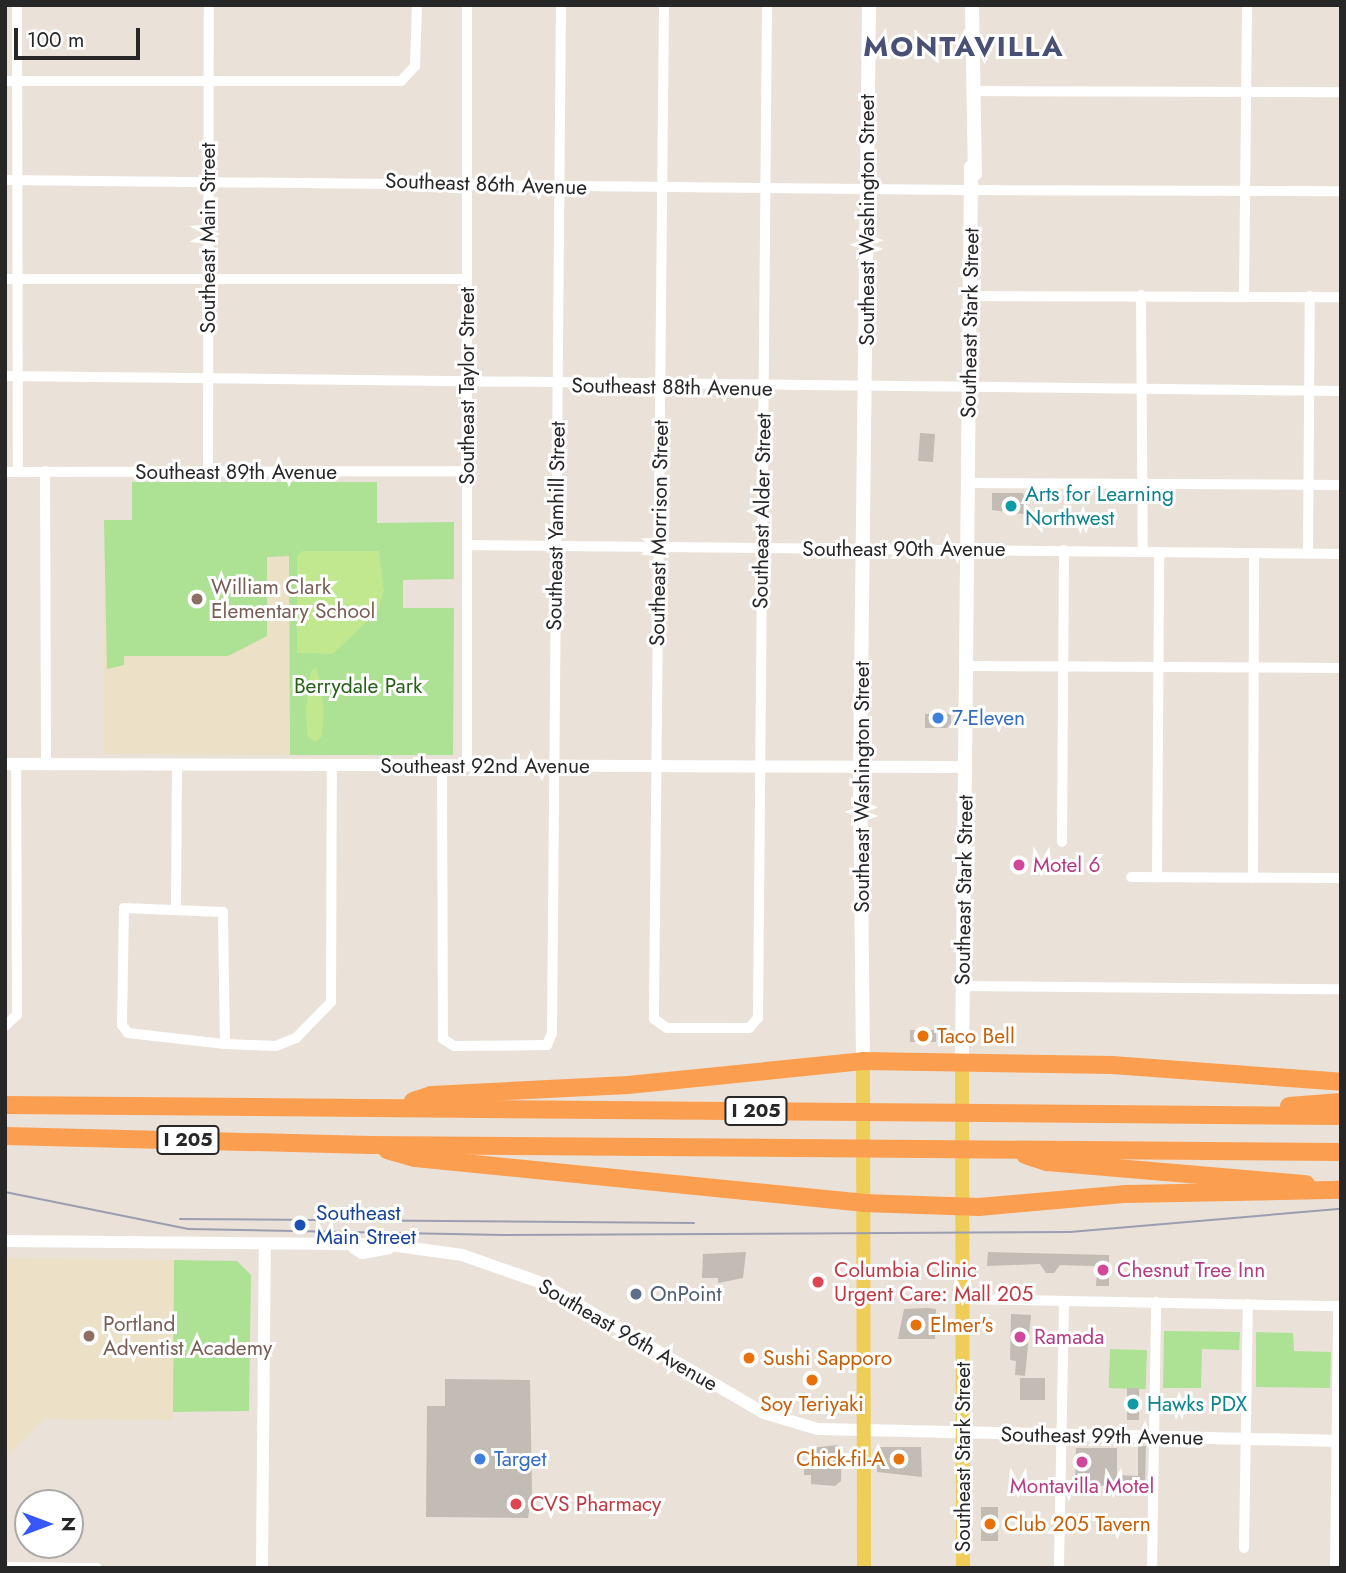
<!DOCTYPE html>
<html>
<head>
<meta charset="utf-8">
<style>
	body { margin:0 }
	#map { position:relative; width:1346px; height:1573px; overflow:hidden; background:#eae2d8; font-family:Jost,sans-serif }
	div>[style] { position:absolute }
	.education>* { inset:0; background:#ece0c7 }
	.green>* { inset:0; background:#ade194; transform-origin:0 0 }
	.pitch>* { inset:0; background:#c1e88f }
	.building>* { inset:0; background:#c2bcb5; transform-origin:0 0 }
	.minor>* { height:10px; margin:-5px; padding:0 5px; transform-origin:5px; border-radius:5px; background:#fff }
	.tertiary>* { height:12px; margin:-6px; padding:0 6px; transform-origin:6px; border-radius:6px; background:#fff }
	.secondary>* { height:14px; margin:-7px; padding:0 7px; transform-origin:7px; border-radius:7px; background:#fff }
	.primary>* { height:14px; margin:-7px; padding:0 7px; transform-origin:7px; border-radius:7px; background:#eece58 }
	.motorway>* { height:18px; margin:-9px; padding:0 9px; transform-origin:9px; border-radius:9px; background:#fc9e50 }
	.tram>* { height:2px; margin:-1px; padding:0 1px; transform-origin:1px; border-radius:1px; background:#9b9eb1 }
	.dots>* { width:19px; height:19px; translate:-50% -50%; box-sizing:border-box; border:4px solid #fff; border-radius:50% }
	span { translate:-50% -50%; white-space:nowrap; text-align:center; line-height:1.15; -webkit-text-stroke:6px #fff; paint-order:stroke }
	.shield-label span { padding:2px 5px; background:#fff; border:2px solid; border-radius:5px; -webkit-text-stroke-width:0 }
	.shield-label { font-size:19px; color:#272727; font-weight:700 }
	.street-label { font-size:21px; color:#272727 }
	.culture-label { font-size:21px; color:#0d838f }
	.left { translate:0 -50%; text-align:left }
	.education-label { font-size:21px; color:#785e54 }
	.park-label { font-size:21px; color:#276119 }
	.shop-label { font-size:21px; color:#366cbe }
	.hotel-label { font-size:21px; color:#b23c85 }
	.food-label { font-size:21px; color:#c56008 }
	.right { translate:-100% -50%; text-align:right }
	.transit-label { font-size:21px; color:#164399 }
	.health-label { font-size:21px; color:#be3a42 }
	.service-label { font-size:21px; color:#4e5e75 }
	.district-label { font-size:28px; color:#485076; font-weight:700; letter-spacing:2px }
	.frame { position:absolute; inset:0; border:7px solid #272727; pointer-events:none }
	.north { position:absolute; left:14px; top:1489px; width:70px; height:70px; box-sizing:border-box; background:#fff; border:2px solid #a9a9a9; border-radius:50%; rotate:90deg; font-size:19px; font-weight:700; line-height:28px; text-align:center; color:#272727 }
	.north::after { content:''; display:block; margin:auto; width:24px; height:32px; background:#3757f8; clip-path:polygon(50% 0,100% 100%,50% 72%,0 100%) }
	.scale { position:absolute; left:14px; top:28px; width:126px; height:32px; box-sizing:border-box; border:4px solid #272727; border-top:0; padding-left:9px; font-size:21px; line-height:24px; white-space:nowrap; color:#272727; -webkit-text-stroke:5px #fff; paint-order:stroke }
</style>
</head>
<body>
<div id="map">
	<div class="education">
		<i style="clip-path:polygon(132px 482px,289px 482px,290px 755px,104px 754px,104px 520px,132px 520px)"></i>
		<i style="clip-path:polygon(5px 1258px,174px 1260px,173px 1420px,45px 1419px,5px 1458px)"></i>
	</div>
	<div class="green">
		<i style="clip-path:polygon(132px 482px,377px 482px,377px 523px,454px 522px,454px 579px,403px 580px,403px 608px,454px 608px,453px 755px,290px 755px,289px 556px,267px 557px,267px 636px,228px 656px,124px 656px,124px 665px,107px 669px,104px 520px,132px 520px)"></i>
		<i style="clip-path:polygon(174px 1260px,237px 1261px,251px 1275px,249px 1411px,173px 1412px)"></i>
		<i style="clip-path:polygon(1164px 1331px,1240px 1332px,1239px 1350px,1202px 1349px,1201px 1388px,1163px 1388px)"></i>
		<i style="clip-path:polygon(1256px 1332px,1293px 1333px,1294px 1351px,1331px 1352px,1330px 1388px,1256px 1387px)"></i>
		<i style="left:1110px;top:1349px;width:37px;height:39px;rotate:2deg"></i>
	</div>
	<div class="pitch">
		<i style="clip-path:polygon(303px 551px,379px 551px,384px 591px,377px 612px,333px 654px,297px 653px,297px 556px)"></i>
		<i style="clip-path:polygon(317px 667px,324px 709px,322px 736px,316px 742px,307px 736px,306px 707px,311px 671px)"></i>
	</div>
	<div class="building">
		<i style="left:920px;top:433px;width:15px;height:28px;rotate:4deg"></i>
		<i style="clip-path:polygon(992px 493px,1023px 493px,1030px 515px,992px 510px)"></i>
		<i style="clip-path:polygon(925px 714px,951px 714px,951px 723px,947px 728px,925px 728px)"></i>
		<i style="left:910px;top:1030px;width:26px;height:12px"></i>
		<i style="clip-path:polygon(746px 1252px,743px 1278px,718px 1283px,718px 1278px,702px 1278px,703px 1254px)"></i>
		<i style="clip-path:polygon(988px 1252px,1109px 1255px,1109px 1286px,1096px 1286px,1097px 1267px,1092px 1266px,1060px 1265px,1054px 1273px,1046px 1273px,1040px 1264px,987px 1266px)"></i>
		<i style="clip-path:polygon(927px 1308px,936px 1309px,935px 1339px,898px 1339px,904px 1309px)"></i>
		<i style="clip-path:polygon(1011px 1314px,1031px 1315px,1025px 1376px,1015px 1375px,1016px 1361px,1010px 1360px)"></i>
		<i style="left:1020px;top:1378px;width:25px;height:22px"></i>
		<i style="clip-path:polygon(445px 1379px,530px 1380px,532px 1492px,528px 1518px,426px 1517px,427px 1406px,445px 1406px)"></i>
		<i style="left:1127px;top:1388px;width:12px;height:32px"></i>
		<i style="clip-path:polygon(836px 1445px,842px 1448px,841px 1481px,835px 1486px,811px 1484px,811px 1475px,804px 1475px,804px 1465px,811px 1465px,811px 1448px)"></i>
		<i style="clip-path:polygon(1138px 1446px,1146px 1446px,1145px 1486px,1075px 1486px,1076px 1448px,1117px 1448px,1117px 1475px,1138px 1476px)"></i>
		<i style="clip-path:polygon(877px 1447px,921px 1447px,922px 1477px,877px 1472px)"></i>
		<i style="left:981px;top:1507px;width:17px;height:34px"></i>
	</div>
	<div class="minor">
		<i style="left:17px;top:5px;width:467px;rotate:89.9deg"></i>
		<i style="left:664px;top:5px;width:1014px;rotate:90.57deg"></i>
		<i style="left:654px;top:1019px;width:16px;rotate:35deg"></i>
		<i style="left:667px;top:1028px;width:82px"></i>
		<i style="left:749px;top:1028px;width:13px;rotate:-48deg"></i>
		<i style="left:758px;top:1018px;width:1013px;rotate:-89.49deg"></i>
		<i style="left:5px;top:81px;width:396px"></i>
		<i style="left:401px;top:81px;width:21px;rotate:-47deg"></i>
		<i style="left:415px;top:66px;width:61px;rotate:-88.1deg"></i>
		<i style="left:972px;top:91px;width:369px;rotate:0.2deg"></i>
		<i style="left:5px;top:180px;width:962px;rotate:0.6deg"></i>
		<i style="left:975px;top:190px;width:366px;rotate:0.2deg"></i>
		<i style="left:5px;top:279px;width:462px"></i>
		<i style="left:1141px;top:295px;width:256px;rotate:89.6deg"></i>
		<i style="left:970px;top:296px;width:371px;rotate:0.2deg"></i>
		<i style="left:1244px;top:296px;width:291px;rotate:-89.4deg"></i>
		<i style="left:5px;top:376px;width:1336px;rotate:0.64deg"></i>
		<i style="left:45px;top:471px;width:294px;rotate:89.8deg"></i>
		<i style="left:208px;top:471px;width:466px;rotate:-89.9deg"></i>
		<i style="left:5px;top:472px;width:462px;rotate:-0.1deg"></i>
		<i style="left:968px;top:483px;width:373px;rotate:0.3deg"></i>
		<i style="left:467px;top:545px;width:874px;rotate:0.59deg"></i>
		<i style="left:1308px;top:553px;width:257px;rotate:-89.6deg"></i>
		<i style="left:966px;top:666px;width:375px;rotate:0.3deg"></i>
		<i style="left:442px;top:766px;width:273px;rotate:89.8deg"></i>
		<i style="left:443px;top:1039px;width:13px;rotate:32deg"></i>
		<i style="left:454px;top:1046px;width:93px;rotate:-0.6deg"></i>
		<i style="left:547px;top:1045px;width:13px;rotate:-67deg"></i>
		<i style="left:552px;top:1033px;width:1028px;rotate:-89.5deg"></i>
		<i style="left:467px;top:766px;width:761px;rotate:-90deg"></i>
		<i style="left:1062px;top:842px;width:292px;rotate:-89.6deg"></i>
		<i style="left:1131px;top:877px;width:210px;rotate:0.3deg"></i>
		<i style="left:1157px;top:877px;width:325px;rotate:-89.6deg"></i>
		<i style="left:1253px;top:878px;width:325px;rotate:-89.8deg"></i>
		<i style="left:176px;top:907px;width:142px;rotate:-89.6deg"></i>
		<i style="left:963px;top:986px;width:378px;rotate:0.5deg"></i>
		<i style="left:5px;top:1026px;width:16px;rotate:-43deg"></i>
		<i style="left:17px;top:1015px;width:251px;rotate:-90.2deg"></i>
		<i style="left:225px;top:1044px;width:132px;rotate:-90.9deg"></i>
		<i style="left:223px;top:912px;width:99px;rotate:-177.7deg"></i>
		<i style="left:124px;top:908px;width:117px;rotate:91deg"></i>
		<i style="left:122px;top:1025px;width:10px;rotate:53deg"></i>
		<i style="left:128px;top:1033px;width:98px;rotate:6.5deg"></i>
		<i style="left:225px;top:1044px;width:51px;rotate:2.2deg"></i>
		<i style="left:276px;top:1046px;width:22px;rotate:-22deg"></i>
		<i style="left:296px;top:1038px;width:50px;rotate:-45.8deg"></i>
		<i style="left:331px;top:1002px;width:236px;rotate:-89.8deg"></i>
		<i style="left:963px;top:1299px;width:378px;rotate:1.1deg"></i>
		<i style="left:1244px;top:1548px;width:244px;rotate:-89.1deg"></i>
		<i style="left:1059px;top:1564px;width:263px;rotate:-88.9deg"></i>
		<i style="left:5px;top:1567px;width:92px;rotate:0.6deg"></i>
		<i style="left:1152px;top:1568px;width:266px;rotate:-89.1deg"></i>
		<i style="left:1335px;top:1568px;width:262px;rotate:-89.3deg"></i>
	</div>
	<div class="tertiary">
		<i style="left:5px;top:764px;width:961px;rotate:0.18deg"></i>
		<i style="left:5px;top:1241px;width:378px;rotate:0.5deg"></i>
		<i style="left:383px;top:1244px;width:80px;rotate:7.9deg"></i>
		<i style="left:462px;top:1255px;width:82px;rotate:19.3deg"></i>
		<i style="left:539px;top:1282px;width:260px;rotate:30.2deg"></i>
		<i style="left:764px;top:1413px;width:56px;rotate:16.5deg"></i>
		<i style="left:818px;top:1429px;width:523px;rotate:1.31deg"></i>
		<i style="left:353px;top:1247px;width:11px;rotate:34deg"></i>
		<i style="left:362px;top:1253px;width:27px;rotate:-10deg"></i>
		<i style="left:262px;top:1568px;width:321px;rotate:-89.5deg"></i>
	</div>
	<div class="secondary">
		<i style="left:972px;top:5px;width:169px;rotate:89deg"></i>
		<i style="left:863px;top:1061px;width:284px;rotate:-90.6deg"></i>
		<i style="left:860px;top:777px;width:772px;rotate:-89.33deg"></i>
		<i style="left:962px;top:1061px;width:894px;rotate:-89.42deg"></i>
	</div>
	<div class="primary">
		<i style="left:863px;top:1061px;width:507px;rotate:89.89deg"></i>
		<i style="left:962px;top:1061px;width:507px;rotate:89.89deg"></i>
	</div>
	<div class="motorway">
		<i style="left:413px;top:1101px;width:19px;rotate:-18deg"></i>
		<i style="left:431px;top:1095px;width:197px;rotate:-2.9deg"></i>
		<i style="left:628px;top:1085px;width:236px;rotate:-5.8deg"></i>
		<i style="left:863px;top:1061px;width:249px;rotate:0.9deg"></i>
		<i style="left:1112px;top:1065px;width:230px;rotate:4.2deg"></i>
		<i style="left:5px;top:1105px;width:1336px;rotate:0.47deg"></i>
		<i style="left:1289px;top:1106px;width:52px;rotate:-4.4deg"></i>
		<i style="left:5px;top:1136px;width:365px;rotate:1.4deg"></i>
		<i style="left:370px;top:1145px;width:971px;rotate:0.41deg"></i>
		<i style="left:387px;top:1150px;width:29px;rotate:16deg"></i>
		<i style="left:415px;top:1158px;width:450px;rotate:5.7deg"></i>
		<i style="left:863px;top:1203px;width:116px;rotate:2deg"></i>
		<i style="left:979px;top:1207px;width:148px;rotate:-5.1deg"></i>
		<i style="left:1126px;top:1194px;width:215px;rotate:-1.1deg"></i>
		<i style="left:1025px;top:1155px;width:23px;rotate:18deg"></i>
		<i style="left:1047px;top:1162px;width:260px;rotate:4.9deg"></i>
	</div>
	<div class="tram">
		<i style="left:5px;top:1192px;width:187px;rotate:11.4deg"></i>
		<i style="left:188px;top:1229px;width:316px;rotate:1.1deg"></i>
		<i style="left:504px;top:1235px;width:566px;rotate:-0.3deg"></i>
		<i style="left:1070px;top:1232px;width:272px;rotate:-4.9deg"></i>
		<i style="left:180px;top:1219px;width:514px;rotate:0.45deg"></i>
	</div>
	<div class="dots">
		<i style="left:1011px;top:506px;background:#0f9aa8"></i>
		<i style="left:197px;top:599px;background:#8d6e63"></i>
		<i style="left:938px;top:718px;background:#3f7fe0"></i>
		<i style="left:1019px;top:865px;background:#d1479c"></i>
		<i style="left:923px;top:1036px;background:#e8710a"></i>
		<i style="left:300px;top:1225px;background:#1a4fb4"></i>
		<i style="left:1103px;top:1270px;background:#d1479c"></i>
		<i style="left:818px;top:1282px;background:#e0444e"></i>
		<i style="left:636px;top:1294px;background:#5c6f8a"></i>
		<i style="left:916px;top:1325px;background:#e8710a"></i>
		<i style="left:89px;top:1336px;background:#8d6e63"></i>
		<i style="left:1020px;top:1337px;background:#d1479c"></i>
		<i style="left:749px;top:1358px;background:#e8710a"></i>
		<i style="left:812px;top:1380px;background:#e8710a"></i>
		<i style="left:1133px;top:1404px;background:#0f9aa8"></i>
		<i style="left:480px;top:1459px;background:#3f7fe0"></i>
		<i style="left:899px;top:1459px;background:#e8710a"></i>
		<i style="left:1082px;top:1462px;background:#d1479c"></i>
		<i style="left:516px;top:1504px;background:#e0444e"></i>
		<i style="left:990px;top:1524px;background:#e8710a"></i>
	</div>
	<div class="shield-label">
		<span style="left:756px;top:1111px">I 205</span>
		<span style="left:188px;top:1140px">I 205</span>
	</div>
	<div class="street-label">
		<span style="left:486px;top:184px;rotate:2deg">Southeast 86th Avenue</span>
		<span style="left:867px;top:220px;rotate:-90deg">Southeast Washington Street</span>
		<span style="left:208px;top:238px;rotate:-90deg">Southeast Main Street</span>
		<span style="left:970px;top:323px;rotate:-89deg">Southeast Stark Street</span>
		<span style="left:467px;top:386px;rotate:-90deg">Southeast Taylor Street</span>
		<span style="left:672px;top:387px;rotate:1deg">Southeast 88th Avenue</span>
		<span style="left:236px;top:472px">Southeast 89th Avenue</span>
		<span style="left:762px;top:511px;rotate:-89deg">Southeast Alder Street</span>
		<span style="left:556px;top:526px;rotate:-89deg">Southeast Yamhill Street</span>
		<span style="left:659px;top:533px;rotate:-89deg">Southeast Morrison Street</span>
		<span style="left:904px;top:549px">Southeast 90th Avenue</span>
		<span style="left:485px;top:766px">Southeast 92nd Avenue</span>
		<span style="left:862px;top:787px;rotate:-90deg">Southeast Washington Street</span>
		<span style="left:964px;top:890px;rotate:-89deg">Southeast Stark Street</span>
		<span style="left:628px;top:1335px;rotate:30deg">Southeast 96th Avenue</span>
		<span style="left:1102px;top:1436px;rotate:1deg">Southeast 99th Avenue</span>
		<span style="left:963px;top:1457px;rotate:-90deg">Southeast Stark Street</span>
	</div>
	<div class="culture-label">
		<span class="left" style="left:1025px;top:506px">Arts for Learning<br>Northwest</span>
		<span class="left" style="left:1147px;top:1404px">Hawks PDX</span>
	</div>
	<div class="education-label">
		<span class="left" style="left:211px;top:599px">William Clark<br>Elementary School</span>
		<span class="left" style="left:103px;top:1336px">Portland<br>Adventist Academy</span>
	</div>
	<div class="park-label">
		<span style="left:358px;top:686px">Berrydale Park</span>
	</div>
	<div class="shop-label">
		<span class="left" style="left:952px;top:718px">7-Eleven</span>
		<span class="left" style="left:494px;top:1459px">Target</span>
	</div>
	<div class="hotel-label">
		<span class="left" style="left:1033px;top:865px">Motel 6</span>
		<span class="left" style="left:1117px;top:1270px">Chesnut Tree Inn</span>
		<span class="left" style="left:1034px;top:1337px">Ramada</span>
		<span style="left:1082px;top:1486px">Montavilla Motel</span>
	</div>
	<div class="food-label">
		<span class="left" style="left:937px;top:1036px">Taco Bell</span>
		<span class="left" style="left:930px;top:1325px">Elmer's</span>
		<span class="left" style="left:763px;top:1358px">Sushi Sapporo</span>
		<span style="left:812px;top:1404px">Soy Teriyaki</span>
		<span class="right" style="left:885px;top:1459px">Chick-fil-A</span>
		<span class="left" style="left:1004px;top:1524px">Club 205 Tavern</span>
	</div>
	<div class="transit-label">
		<span class="left" style="left:316px;top:1225px">Southeast<br>Main Street</span>
	</div>
	<div class="health-label">
		<span class="left" style="left:834px;top:1282px">Columbia Clinic<br>Urgent Care: Mall 205</span>
		<span class="left" style="left:530px;top:1504px">CVS Pharmacy</span>
	</div>
	<div class="service-label">
		<span class="left" style="left:650px;top:1294px">OnPoint</span>
	</div>
	<div class="district-label">
		<span style="left:964px;top:47px">MONTAVILLA</span>
	</div>
	<div class="frame"></div>
	<div class="north">N</div>
	<div class="scale">100 m</div>
</div>
</body>
</html>
